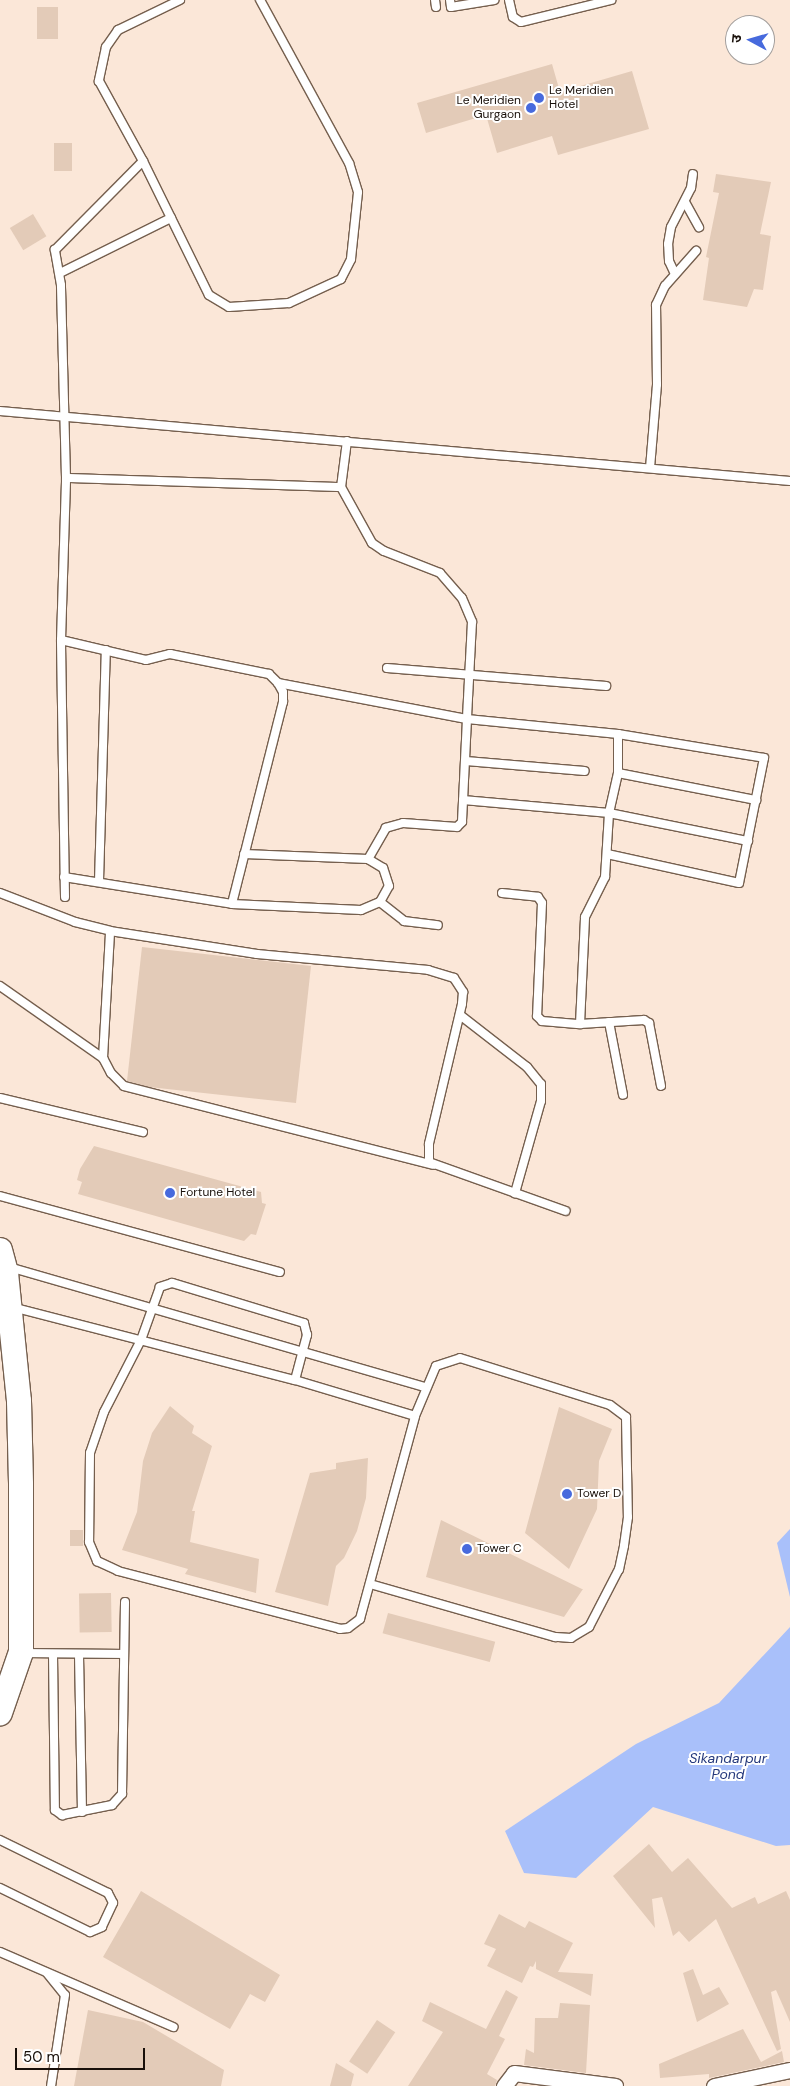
<!DOCTYPE html>
<html>
<head>
<meta charset="utf-8">
<style>
	body { margin:0 }
	#map { position:relative; width:790px; height:2086px; overflow:hidden; background:#fbe7d8; font-family:"DM Sans","Noto Sans Devanagari",sans-serif }
	div>[style] { position:absolute }
	.water>* { inset:0; background:#a9c0fa }
	.building>* { inset:0; background:#e3cbb8; transform-origin:0 0 }
	.roads { filter:drop-shadow(1px 0 #755f4e) drop-shadow(-1px 0 #755f4e) drop-shadow(0 1px #755f4e) drop-shadow(0 -1px #755f4e) }
	.lane>* { height:8px; margin:-4px; padding:0 4px; transform-origin:4px; border-radius:4px; background:#fff }
	.street>* { height:15px; margin:-7.5px; padding:0 7.5px; transform-origin:7.5px; border-radius:7.5px; background:#fff }
	.primary>* { height:24px; margin:-12px; padding:0 12px; transform-origin:12px; border-radius:12px; background:#fff }
	.dots>* { width:14px; height:14px; translate:-50% -50%; box-sizing:border-box; border:2px solid #fff; border-radius:50% }
	span { translate:-50% -50%; white-space:nowrap; text-align:center; line-height:1.15; -webkit-text-stroke:4px #fff; paint-order:stroke }
	.poi-label { font-size:12px; color:#180f09 }
	.left { translate:0 -50%; text-align:left }
	.right { translate:-100% -50%; text-align:right }
	.water-label { font-size:14px; color:#25397c; font-style:italic }
	.north { position:absolute; left:725px; top:15px; width:50px; height:50px; box-sizing:border-box; background:#fff; border:1px solid #a39f9d; border-radius:50%; rotate:276deg; font-size:14px; font-weight:700; line-height:20px; text-align:center; color:#180f09 }
	.north::after { content:''; display:block; margin:auto; width:18px; height:22px; background:#476add; clip-path:polygon(50% 0,100% 100%,50% 72%,0 100%) }
	.scale { position:absolute; left:15px; top:2048px; width:130px; height:22px; box-sizing:border-box; border:2px solid #180f09; border-top:0; padding-left:6px; font-size:15px; line-height:18px; white-space:nowrap; color:#180f09; -webkit-text-stroke:4px #fff; paint-order:stroke }
</style>
</head>
<body>
<div id="map">
	<div class="water">
		<i style="clip-path:polygon(790px 1529px,790px 1597px,777px 1543px)"></i>
		<i style="clip-path:polygon(790px 1627px,790px 1845px,776px 1846px,653px 1807px,576px 1878px,524px 1873px,505px 1831px,636px 1744px,719px 1703px)"></i>
	</div>
	<div class="building">
		<i style="left:37px;top:7px;width:21px;height:32px"></i>
		<i style="clip-path:polygon(552px 64px,560px 92px,632px 71px,649px 129px,558px 155px,552px 136px,497px 153px,486px 115px,426px 133px,417px 103px)"></i>
		<i style="left:54px;top:143px;width:18px;height:28px"></i>
		<i style="clip-path:polygon(716px 174px,771px 182px,760px 234px,771px 236px,763px 290px,754px 289px,747px 307px,703px 300px,709px 258px,706px 257px,719px 193px,713px 192px)"></i>
		<i style="left:33px;top:214px;width:26px;height:27px;rotate:59deg"></i>
		<i style="clip-path:polygon(142px 947px,311px 966px,296px 1103px,149px 1087px,127px 1081px)"></i>
		<i style="clip-path:polygon(94px 1146px,261px 1192px,262px 1203px,266px 1204px,256px 1235px,251px 1234px,244px 1241px,78px 1194px,82px 1182px,77px 1180px,80px 1169px)"></i>
		<i style="clip-path:polygon(170px 1406px,194px 1426px,192px 1433px,212px 1446px,192px 1511px,195px 1511px,190px 1542px,259px 1559px,256px 1593px,185px 1574px,188px 1569px,122px 1550px,137px 1512px,143px 1461px,152px 1433px)"></i>
		<i style="clip-path:polygon(559px 1407px,612px 1429px,599px 1461px,597px 1509px,569px 1569px,525px 1533px)"></i>
		<i style="clip-path:polygon(368px 1458px,366px 1498px,357px 1531px,344px 1558px,336px 1566px,328px 1606px,275px 1592px,310px 1473px,336px 1469px,336px 1463px)"></i>
		<i style="clip-path:polygon(441px 1520px,582px 1589px,583px 1589px,564px 1617px,426px 1577px)"></i>
		<i style="left:70px;top:1530px;width:13px;height:16px"></i>
		<i style="left:111px;top:1593px;width:39px;height:32px;rotate:89deg"></i>
		<i style="left:388px;top:1613px;width:111px;height:21px;rotate:15deg"></i>
		<i style="clip-path:polygon(649px 1844px,672px 1872px,688px 1858px,732px 1908px,755px 1897px,758px 1904px,786px 1891px,790px 1900px,790px 2022px,776px 1990px,771px 1992px,781px 2049px,777px 2051px,716px 1919px,689px 1942px,679px 1931px,673px 1936px,662px 1897px,652px 1899px,655px 1928px,613px 1876px)"></i>
		<i style="clip-path:polygon(141px 1891px,280px 1975px,265px 2002px,250px 1994px,230px 2029px,103px 1957px)"></i>
		<i style="clip-path:polygon(499px 1914px,525px 1928px,529px 1921px,573px 1943px,558px 1972px,593px 1974px,591px 1996px,536px 1969px,536px 1961px,533px 1967px,530px 1966px,522px 1983px,487px 1966px,496px 1949px,484px 1944px)"></i>
		<i style="clip-path:polygon(693px 1969px,703px 1995px,719px 1987px,729px 2004px,697px 2022px,683px 1973px)"></i>
		<i style="clip-path:polygon(506px 1990px,518px 1997px,499px 2036px,505px 2039px,487px 2074px,497px 2080px,495px 2086px,408px 2086px,443px 2032px,422px 2021px,430px 2002px,486px 2029px)"></i>
		<i style="clip-path:polygon(560px 2003px,590px 2005px,586px 2073px,524px 2065px,526px 2049px,534px 2053px,535px 2018px,558px 2018px)"></i>
		<i style="clip-path:polygon(88px 2010px,143px 2022px,224px 2070px,221px 2086px,74px 2086px)"></i>
		<i style="left:377px;top:2020px;width:22px;height:50px;rotate:34deg"></i>
		<i style="clip-path:polygon(743px 2029px,761px 2062px,782px 2051px,784px 2062px,709px 2078px,709px 2074px,660px 2078px,659px 2064px)"></i>
		<i style="clip-path:polygon(336px 2063px,354px 2074px,351px 2086px,330px 2086px)"></i>
	</div>
	<div class="roads">
		<div class="lane">
			<i style="left:180px;top:0;width:69px;rotate:154.2deg"></i>
			<i style="left:118px;top:30px;width:21px;rotate:125deg"></i>
			<i style="left:106px;top:47px;width:35px;rotate:102deg"></i>
			<i style="left:99px;top:81px;width:91px;rotate:61.2deg"></i>
			<i style="left:143px;top:161px;width:149px;rotate:63.8deg"></i>
			<i style="left:209px;top:295px;width:23px;rotate:31deg"></i>
			<i style="left:229px;top:307px;width:60px;rotate:-3.8deg"></i>
			<i style="left:289px;top:303px;width:57px;rotate:-24.8deg"></i>
			<i style="left:341px;top:279px;width:22px;rotate:-63deg"></i>
			<i style="left:351px;top:259px;width:67px;rotate:-84deg"></i>
			<i style="left:358px;top:192px;width:30px;rotate:-107deg"></i>
			<i style="left:349px;top:163px;width:186px;rotate:-118.6deg"></i>
			<i style="left:435px;top:0;width:7px;rotate:82deg"></i>
			<i style="left:450px;top:0;width:7px;rotate:82deg"></i>
			<i style="left:451px;top:7px;width:44px;rotate:-9.2deg"></i>
			<i style="left:509px;top:0;width:17px;rotate:77deg"></i>
			<i style="left:513px;top:17px;width:9px;rotate:32deg"></i>
			<i style="left:521px;top:22px;width:93px;rotate:-13.7deg"></i>
			<i style="left:685px;top:202px;width:29px;rotate:61deg"></i>
			<i style="left:60px;top:273px;width:124px;rotate:-26.4deg"></i>
			<i style="left:675px;top:274px;width:14px;rotate:-115deg"></i>
			<i style="left:669px;top:261px;width:17px;rotate:-93deg"></i>
			<i style="left:668px;top:244px;width:17px;rotate:-80deg"></i>
			<i style="left:671px;top:227px;width:44px;rotate:-62.9deg"></i>
			<i style="left:691px;top:188px;width:14px;rotate:-82deg"></i>
			<i style="left:0;top:411px;width:793px;rotate:5.06deg"></i>
			<i style="left:347px;top:441px;width:46px;rotate:97.4deg"></i>
			<i style="left:341px;top:487px;width:64px;rotate:61deg"></i>
			<i style="left:372px;top:543px;width:14px;rotate:34deg"></i>
			<i style="left:384px;top:551px;width:60px;rotate:21.4deg"></i>
			<i style="left:440px;top:573px;width:33px;rotate:49deg"></i>
			<i style="left:462px;top:598px;width:26px;rotate:67deg"></i>
			<i style="left:472px;top:622px;width:97px;rotate:93deg"></i>
			<i style="left:467px;top:719px;width:152px;rotate:5.7deg"></i>
			<i style="left:618px;top:734px;width:148px;rotate:9.3deg"></i>
			<i style="left:764px;top:758px;width:127px;rotate:101.3deg"></i>
			<i style="left:739px;top:883px;width:135px;rotate:-167.6deg"></i>
			<i style="left:650px;top:468px;width:84px;rotate:-85.2deg"></i>
			<i style="left:657px;top:384px;width:79px;rotate:-90.7deg"></i>
			<i style="left:656px;top:305px;width:21px;rotate:-65deg"></i>
			<i style="left:665px;top:286px;width:47px;rotate:-48.5deg"></i>
			<i style="left:66px;top:478px;width:275px;rotate:1.9deg"></i>
			<i style="left:61px;top:640px;width:87px;rotate:13.2deg"></i>
			<i style="left:146px;top:660px;width:25px;rotate:-14deg"></i>
			<i style="left:170px;top:654px;width:101px;rotate:11.4deg"></i>
			<i style="left:269px;top:674px;width:13px;rotate:45deg"></i>
			<i style="left:278px;top:683px;width:10px;rotate:61deg"></i>
			<i style="left:283px;top:692px;width:10px;rotate:90deg"></i>
			<i style="left:283px;top:702px;width:208px;rotate:104.2deg"></i>
			<i style="left:387px;top:668px;width:220px;rotate:4.7deg"></i>
			<i style="left:278px;top:683px;width:192px;rotate:10.8deg"></i>
			<i style="left:467px;top:719px;width:103px;rotate:92.8deg"></i>
			<i style="left:462px;top:822px;width:7px;rotate:135deg"></i>
			<i style="left:457px;top:827px;width:54px;rotate:-175.8deg"></i>
			<i style="left:403px;top:823px;width:18px;rotate:164deg"></i>
			<i style="left:386px;top:828px;width:36px;rotate:120deg"></i>
			<i style="left:466px;top:761px;width:119px;rotate:4.8deg"></i>
			<i style="left:618px;top:773px;width:141px;rotate:11.1deg"></i>
			<i style="left:463px;top:800px;width:147px;rotate:5.1deg"></i>
			<i style="left:609px;top:813px;width:142px;rotate:11.4deg"></i>
			<i style="left:64px;top:877px;width:170px;rotate:9.1deg"></i>
			<i style="left:232px;top:904px;width:129px;rotate:2.7deg"></i>
			<i style="left:361px;top:910px;width:21px;rotate:-23deg"></i>
			<i style="left:380px;top:902px;width:18px;rotate:-61deg"></i>
			<i style="left:389px;top:886px;width:19px;rotate:-108deg"></i>
			<i style="left:383px;top:868px;width:17px;rotate:-149deg"></i>
			<i style="left:368px;top:859px;width:124px;rotate:-177.7deg"></i>
			<i style="left:99px;top:881px;width:231px;rotate:-88.3deg"></i>
			<i style="left:0;top:893px;width:80px;rotate:21.1deg"></i>
			<i style="left:75px;top:922px;width:36px;rotate:14deg"></i>
			<i style="left:110px;top:931px;width:149px;rotate:8.9deg"></i>
			<i style="left:257px;top:954px;width:172px;rotate:5.3deg"></i>
			<i style="left:428px;top:970px;width:27px;rotate:17deg"></i>
			<i style="left:454px;top:978px;width:17px;rotate:57deg"></i>
			<i style="left:463px;top:992px;width:12px;rotate:95deg"></i>
			<i style="left:462px;top:1004px;width:144px;rotate:103.3deg"></i>
			<i style="left:429px;top:1144px;width:18px;rotate:90deg"></i>
			<i style="left:429px;top:1162px;width:145px;rotate:19.7deg"></i>
			<i style="left:502px;top:893px;width:36px;rotate:6deg"></i>
			<i style="left:538px;top:897px;width:7px;rotate:56deg"></i>
			<i style="left:542px;top:903px;width:113px;rotate:92.5deg"></i>
			<i style="left:537px;top:1016px;width:7px;rotate:45deg"></i>
			<i style="left:542px;top:1021px;width:38px;rotate:5deg"></i>
			<i style="left:580px;top:1024px;width:107px;rotate:-87.3deg"></i>
			<i style="left:585px;top:917px;width:45px;rotate:-63.4deg"></i>
			<i style="left:605px;top:877px;width:64px;rotate:-86.4deg"></i>
			<i style="left:609px;top:813px;width:41px;rotate:-77.3deg"></i>
			<i style="left:618px;top:773px;width:39px;rotate:-90deg"></i>
			<i style="left:65px;top:897px;width:257px;rotate:-90.9deg"></i>
			<i style="left:61px;top:640px;width:162px;rotate:-88.2deg"></i>
			<i style="left:66px;top:478px;width:193px;rotate:-91.5deg"></i>
			<i style="left:61px;top:285px;width:36px;rotate:-100deg"></i>
			<i style="left:55px;top:250px;width:125px;rotate:-45.3deg"></i>
			<i style="left:380px;top:902px;width:31px;rotate:38deg"></i>
			<i style="left:404px;top:921px;width:34px;rotate:7deg"></i>
			<i style="left:0;top:986px;width:126px;rotate:35deg"></i>
			<i style="left:103px;top:1058px;width:17px;rotate:62deg"></i>
			<i style="left:111px;top:1073px;width:18px;rotate:45deg"></i>
			<i style="left:124px;top:1086px;width:319px;rotate:14.3deg"></i>
			<i style="left:460px;top:1015px;width:85px;rotate:37.8deg"></i>
			<i style="left:527px;top:1067px;width:22px;rotate:51deg"></i>
			<i style="left:541px;top:1084px;width:17px;rotate:90deg"></i>
			<i style="left:541px;top:1101px;width:96px;rotate:105.8deg"></i>
			<i style="left:609px;top:1022px;width:74px;rotate:79.1deg"></i>
			<i style="left:580px;top:1024px;width:64px;rotate:-3.6deg"></i>
			<i style="left:644px;top:1020px;width:6px;rotate:31deg"></i>
			<i style="left:649px;top:1023px;width:64px;rotate:79.2deg"></i>
			<i style="left:103px;top:1058px;width:127px;rotate:-86.8deg"></i>
			<i style="left:0;top:1098px;width:147px;rotate:13.4deg"></i>
			<i style="left:0;top:1196px;width:290px;rotate:15.2deg"></i>
			<i style="left:9px;top:1267px;width:433px;rotate:16.1deg"></i>
			<i style="left:12px;top:1307px;width:292px;rotate:14.5deg"></i>
			<i style="left:295px;top:1380px;width:125px;rotate:16.7deg"></i>
			<i style="left:295px;top:1380px;width:47px;rotate:-75.1deg"></i>
			<i style="left:307px;top:1335px;width:12px;rotate:-104deg"></i>
			<i style="left:304px;top:1323px;width:138px;rotate:-163.1deg"></i>
			<i style="left:172px;top:1283px;width:13px;rotate:162deg"></i>
			<i style="left:160px;top:1287px;width:56px;rotate:109.7deg"></i>
			<i style="left:141px;top:1340px;width:81px;rotate:117.2deg"></i>
			<i style="left:104px;top:1412px;width:43px;rotate:108.9deg"></i>
			<i style="left:90px;top:1453px;width:89px;rotate:90.6deg"></i>
			<i style="left:89px;top:1542px;width:21px;rotate:67deg"></i>
			<i style="left:97px;top:1561px;width:23px;rotate:25deg"></i>
			<i style="left:118px;top:1571px;width:229px;rotate:14.6deg"></i>
			<i style="left:340px;top:1629px;width:8px;rotate:-7deg"></i>
			<i style="left:348px;top:1628px;width:15px;rotate:-37deg"></i>
			<i style="left:360px;top:1619px;width:210px;rotate:-74.8deg"></i>
			<i style="left:415px;top:1416px;width:54px;rotate:-67.2deg"></i>
			<i style="left:436px;top:1366px;width:25px;rotate:-18deg"></i>
			<i style="left:460px;top:1358px;width:157px;rotate:17.4deg"></i>
			<i style="left:610px;top:1405px;width:20px;rotate:37deg"></i>
			<i style="left:626px;top:1417px;width:100px;rotate:88.9deg"></i>
			<i style="left:628px;top:1517px;width:29px;rotate:98deg"></i>
			<i style="left:624px;top:1546px;width:24px;rotate:102deg"></i>
			<i style="left:619px;top:1569px;width:65px;rotate:117.3deg"></i>
			<i style="left:589px;top:1627px;width:21px;rotate:149deg"></i>
			<i style="left:571px;top:1638px;width:16px;rotate:-176deg"></i>
			<i style="left:555px;top:1637px;width:192px;rotate:-164deg"></i>
			<i style="left:25px;top:1653px;width:98px;rotate:0.6deg"></i>
			<i style="left:53px;top:1654px;width:156px;rotate:89.3deg"></i>
			<i style="left:55px;top:1810px;width:9px;rotate:36deg"></i>
			<i style="left:62px;top:1815px;width:51px;rotate:-11.3deg"></i>
			<i style="left:112px;top:1805px;width:15px;rotate:-48deg"></i>
			<i style="left:122px;top:1794px;width:192px;rotate:-89.1deg"></i>
			<i style="left:79px;top:1655px;width:157px;rotate:88.9deg"></i>
			<i style="left:0;top:1840px;width:120px;rotate:26.1deg"></i>
			<i style="left:108px;top:1893px;width:11px;rotate:63deg"></i>
			<i style="left:113px;top:1903px;width:26px;rotate:115deg"></i>
			<i style="left:102px;top:1927px;width:13px;rotate:157deg"></i>
			<i style="left:90px;top:1932px;width:100px;rotate:-153.9deg"></i>
			<i style="left:0;top:1952px;width:189px;rotate:23.4deg"></i>
			<i style="left:47px;top:1973px;width:28px;rotate:51deg"></i>
			<i style="left:65px;top:1995px;width:92px;rotate:98.7deg"></i>
		</div>
		<div class="street">
			<i style="left:504px;top:2086px;width:16px;rotate:-52deg"></i>
			<i style="left:514px;top:2073px;width:102px;rotate:7.3deg"></i>
			<i style="left:714px;top:2086px;width:78px;rotate:-11.9deg"></i>
		</div>
		<div class="primary">
			<i style="left:0;top:1250px;width:24px;rotate:75deg"></i>
			<i style="left:6px;top:1273px;width:129px;rotate:84.2deg"></i>
			<i style="left:19px;top:1401px;width:84px;rotate:88.6deg"></i>
			<i style="left:21px;top:1485px;width:167px;rotate:90deg"></i>
			<i style="left:21px;top:1652px;width:65px;rotate:109deg"></i>
		</div>
	</div>
	<div class="dots">
		<i style="left:539px;top:98px;background:#476add"></i>
		<i style="left:531px;top:108px;background:#476add"></i>
		<i style="left:170px;top:1193px;background:#476add"></i>
		<i style="left:567px;top:1494px;background:#476add"></i>
		<i style="left:467px;top:1549px;background:#476add"></i>
	</div>
	<div class="poi-label">
		<span class="left" style="left:549px;top:98px">Le Meridien<br>Hotel</span>
		<span class="right" style="left:521px;top:108px">Le Meridien<br>Gurgaon</span>
		<span class="left" style="left:180px;top:1193px">Fortune Hotel</span>
		<span class="left" style="left:577px;top:1494px">Tower D</span>
		<span class="left" style="left:477px;top:1549px">Tower C</span>
	</div>
	<div class="water-label">
		<span style="left:728px;top:1766px">Sikandarpur<br>Pond</span>
	</div>
	<div class="north">उ</div>
	<div class="scale">50 m</div>
</div>
</body>
</html>
